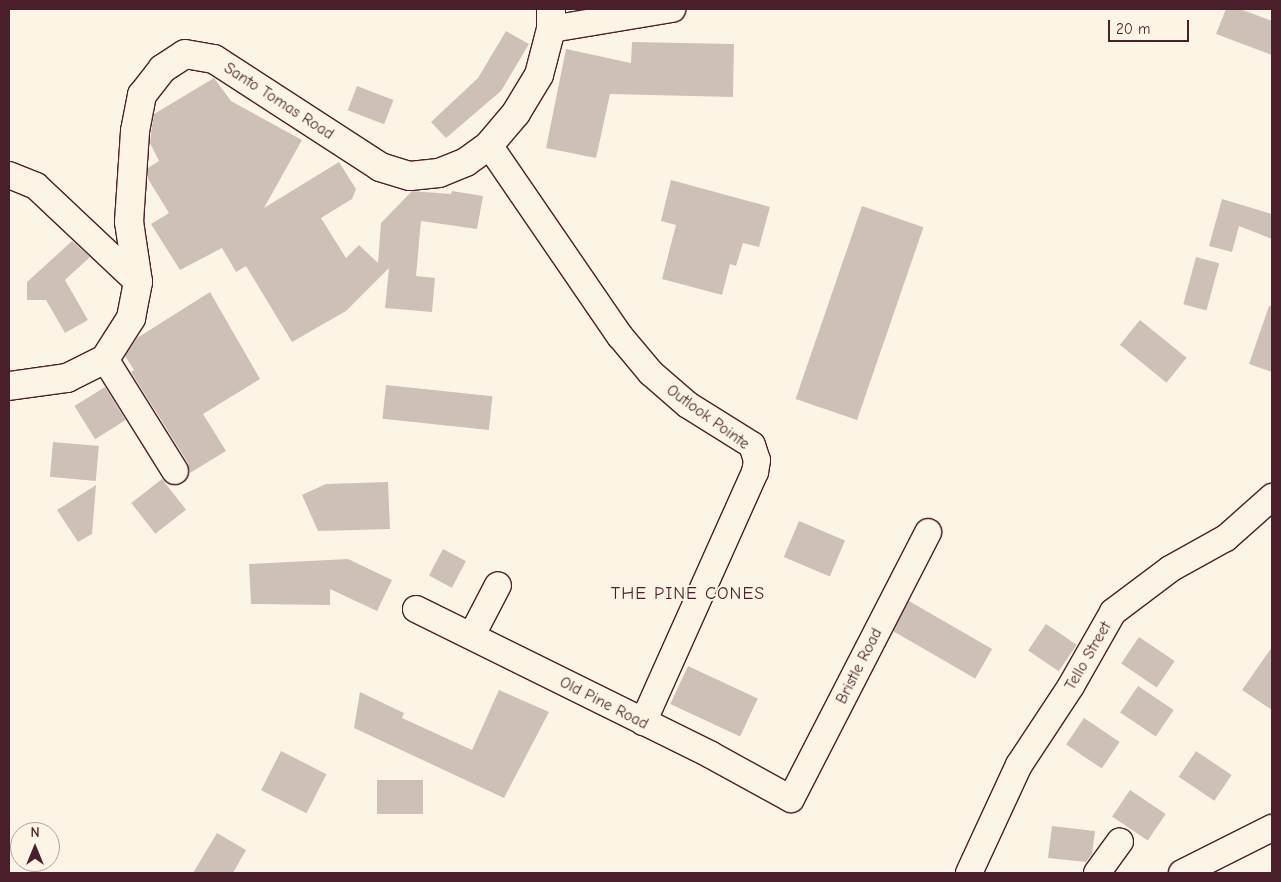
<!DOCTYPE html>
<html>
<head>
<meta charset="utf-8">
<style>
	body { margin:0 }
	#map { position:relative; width:1281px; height:882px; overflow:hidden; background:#fcf5e5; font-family:"Comic Neue",sans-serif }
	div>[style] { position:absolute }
	.building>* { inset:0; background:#cfc0b7; transform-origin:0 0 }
	.roads { filter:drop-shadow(1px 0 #4a1f2b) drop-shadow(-1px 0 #4a1f2b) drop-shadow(0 1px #4a1f2b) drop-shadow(0 -1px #4a1f2b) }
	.minor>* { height:26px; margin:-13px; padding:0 13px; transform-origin:13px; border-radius:13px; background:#fcf5e5 }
	.tertiary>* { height:28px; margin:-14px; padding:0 14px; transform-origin:14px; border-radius:14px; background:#fcf5e5 }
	span { translate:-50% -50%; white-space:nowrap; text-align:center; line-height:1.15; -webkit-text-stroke:4px #fcf5e5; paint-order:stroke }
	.street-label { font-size:16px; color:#4a1f2b }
	.neighbourhood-label { font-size:18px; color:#4a1f2b; letter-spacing:1px }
	.frame { position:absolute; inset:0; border:10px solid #4a1f2b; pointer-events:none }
	.north { position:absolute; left:10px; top:822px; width:50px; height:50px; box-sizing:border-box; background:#fcf5e5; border:1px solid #b59f9b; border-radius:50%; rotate:0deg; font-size:14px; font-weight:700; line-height:20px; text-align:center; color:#4a1f2b }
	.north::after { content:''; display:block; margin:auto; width:18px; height:22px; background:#4a1f2b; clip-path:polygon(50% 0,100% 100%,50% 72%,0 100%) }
	.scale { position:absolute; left:1108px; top:20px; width:81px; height:22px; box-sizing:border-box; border:2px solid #4a1f2b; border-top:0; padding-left:6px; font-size:15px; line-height:18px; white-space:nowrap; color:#4a1f2b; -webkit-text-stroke:4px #fcf5e5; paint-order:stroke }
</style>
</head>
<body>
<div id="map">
	<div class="building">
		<i style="clip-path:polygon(1226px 9px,1240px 9px,1272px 21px,1272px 55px,1216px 34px)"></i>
		<i style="clip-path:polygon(506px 31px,529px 44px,501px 91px,446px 138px,431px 122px,478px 78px)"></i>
		<i style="clip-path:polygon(632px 42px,734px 44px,733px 97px,610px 94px,596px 158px,546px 148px,566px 49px,631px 63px)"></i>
		<i style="clip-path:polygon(214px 78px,231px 101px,302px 140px,264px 208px,339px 162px,356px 189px,352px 199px,321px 218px,346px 258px,359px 245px,378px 263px,381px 223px,412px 191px,451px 194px,452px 191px,483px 196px,477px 229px,421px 221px,416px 276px,435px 278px,432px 312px,385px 308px,389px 268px,346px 311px,292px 342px,246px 266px,236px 272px,222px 248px,180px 270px,151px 224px,169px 213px,148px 179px,148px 168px,159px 161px,150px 143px,151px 133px,154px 114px)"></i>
		<i style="left:357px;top:86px;width:39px;height:26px;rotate:21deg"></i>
		<i style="clip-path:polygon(671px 180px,770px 207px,759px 247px,743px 243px,736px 266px,730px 264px,722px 295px,662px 279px,676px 225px,661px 221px)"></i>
		<i style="clip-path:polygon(1222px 199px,1272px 214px,1272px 239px,1239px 226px,1232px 252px,1209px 246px)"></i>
		<i style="left:862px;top:206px;width:65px;height:204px;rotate:19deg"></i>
		<i style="clip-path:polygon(72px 241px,90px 257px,65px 280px,88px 320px,65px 333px,46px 300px,27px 300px,27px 282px)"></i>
		<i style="left:1196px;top:257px;width:24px;height:49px;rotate:15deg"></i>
		<i style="clip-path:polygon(210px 292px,260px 379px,203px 414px,226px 451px,190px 473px,188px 463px,131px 372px,134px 370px,125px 356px,137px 338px)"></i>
		<i style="clip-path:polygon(1269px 306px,1272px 306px,1272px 372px,1249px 364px)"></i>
		<i style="left:1140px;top:320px;width:60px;height:32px;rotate:39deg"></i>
		<i style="left:386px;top:385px;width:107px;height:34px;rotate:6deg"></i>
		<i style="left:105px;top:387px;width:39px;height:36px;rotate:58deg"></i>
		<i style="left:53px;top:442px;width:46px;height:35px;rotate:5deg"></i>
		<i style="left:162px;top:479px;width:39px;height:39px;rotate:52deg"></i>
		<i style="clip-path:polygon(388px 482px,390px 529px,318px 531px,302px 495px,326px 484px)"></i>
		<i style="clip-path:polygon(96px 485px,92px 534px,78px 542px,57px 510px)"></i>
		<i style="left:799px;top:521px;width:50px;height:39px;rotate:23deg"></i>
		<i style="left:443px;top:549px;width:26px;height:30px;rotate:28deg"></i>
		<i style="clip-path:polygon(348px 559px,392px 580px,377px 611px,330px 589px,330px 605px,251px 604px,249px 564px)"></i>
		<i style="left:909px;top:601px;width:96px;height:34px;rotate:30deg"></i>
		<i style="left:1046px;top:624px;width:37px;height:32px;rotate:34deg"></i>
		<i style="left:1139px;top:637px;width:43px;height:32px;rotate:34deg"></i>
		<i style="clip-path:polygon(1272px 647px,1272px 710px,1242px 690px)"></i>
		<i style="left:688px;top:666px;width:77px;height:42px;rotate:25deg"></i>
		<i style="left:1138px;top:686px;width:43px;height:32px;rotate:34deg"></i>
		<i style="clip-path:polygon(499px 690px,549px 712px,504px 798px,354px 728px,360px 692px,404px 713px,402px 718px,472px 750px)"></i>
		<i style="left:1084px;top:718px;width:43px;height:32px;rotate:34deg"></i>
		<i style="left:281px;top:751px;width:51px;height:44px;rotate:27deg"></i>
		<i style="left:1196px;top:751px;width:43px;height:31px;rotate:34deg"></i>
		<i style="left:377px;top:780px;width:46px;height:34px"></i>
		<i style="left:1130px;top:790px;width:43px;height:32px;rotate:34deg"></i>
		<i style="clip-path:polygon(1052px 826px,1095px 831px,1092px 854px,1086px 862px,1048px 858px)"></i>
		<i style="clip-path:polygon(217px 833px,246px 850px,233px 873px,193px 873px)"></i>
	</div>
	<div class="roads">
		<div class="minor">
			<i style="left:551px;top:29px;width:123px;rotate:-9.4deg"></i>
			<i style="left:489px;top:145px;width:232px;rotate:55.6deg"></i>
			<i style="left:620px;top:336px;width:48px;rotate:50deg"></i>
			<i style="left:651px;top:373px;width:49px;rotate:40.9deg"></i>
			<i style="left:688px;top:405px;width:75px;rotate:32deg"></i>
			<i style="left:752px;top:445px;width:16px;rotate:72deg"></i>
			<i style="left:757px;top:460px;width:12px;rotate:99deg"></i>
			<i style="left:755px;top:472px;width:274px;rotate:114.1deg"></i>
			<i style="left:9px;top:175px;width:29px;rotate:22deg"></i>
			<i style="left:36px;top:186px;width:140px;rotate:43.3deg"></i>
			<i style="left:105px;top:359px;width:132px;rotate:58deg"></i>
			<i style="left:416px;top:609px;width:329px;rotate:26.3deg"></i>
			<i style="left:711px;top:755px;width:91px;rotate:28.8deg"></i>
			<i style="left:791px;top:799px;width:300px;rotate:-62.8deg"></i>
			<i style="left:472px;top:635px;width:56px;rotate:-62.5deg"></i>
			<i style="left:969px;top:873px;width:119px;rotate:-65.2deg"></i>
			<i style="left:1019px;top:765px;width:95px;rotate:-56.6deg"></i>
			<i style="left:1071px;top:686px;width:85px;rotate:-60.4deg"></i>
			<i style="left:1113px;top:612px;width:71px;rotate:-37deg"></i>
			<i style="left:1170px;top:569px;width:64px;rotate:-29deg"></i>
			<i style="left:1226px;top:538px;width:62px;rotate:-41.7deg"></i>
			<i style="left:1097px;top:873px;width:39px;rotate:-54deg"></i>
			<i style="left:1182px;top:873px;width:101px;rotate:-26.6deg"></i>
		</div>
		<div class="tertiary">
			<i style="left:9px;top:386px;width:59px;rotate:-7.9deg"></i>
			<i style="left:67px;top:378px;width:42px;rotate:-26.6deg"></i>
			<i style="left:105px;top:359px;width:49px;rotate:-57.6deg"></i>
			<i style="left:131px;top:318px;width:37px;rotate:-79deg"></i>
			<i style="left:138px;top:282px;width:61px;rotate:-98.5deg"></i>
			<i style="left:129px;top:222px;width:91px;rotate:-86.2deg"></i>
			<i style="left:135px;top:131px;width:37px;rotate:-79deg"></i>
			<i style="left:142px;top:95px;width:33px;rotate:-52deg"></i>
			<i style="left:162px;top:69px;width:27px;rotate:-33deg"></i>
			<i style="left:185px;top:54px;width:29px;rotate:10deg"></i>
			<i style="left:214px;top:59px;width:198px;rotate:33deg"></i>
			<i style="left:380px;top:167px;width:31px;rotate:17deg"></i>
			<i style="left:410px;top:176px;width:29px;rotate:-6deg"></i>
			<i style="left:439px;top:173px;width:29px;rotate:-22deg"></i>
			<i style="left:466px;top:162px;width:29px;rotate:-36deg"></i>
			<i style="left:489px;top:145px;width:42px;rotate:-49.8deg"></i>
			<i style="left:516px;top:113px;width:44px;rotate:-58.8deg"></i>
			<i style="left:539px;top:75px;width:48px;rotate:-75.4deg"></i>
			<i style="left:551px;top:29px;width:20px;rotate:-90deg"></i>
		</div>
	</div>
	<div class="street-label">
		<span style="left:279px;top:101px;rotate:33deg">Santo Tomas Road</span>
		<span style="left:708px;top:417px;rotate:36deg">Outlook Pointe</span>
		<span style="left:1088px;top:656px;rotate:-60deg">Tello Street</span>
		<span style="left:859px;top:666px;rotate:-63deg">Bristle Road</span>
		<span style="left:604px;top:703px;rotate:27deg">Old Pine Road</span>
	</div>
	<div class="neighbourhood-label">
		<span style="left:688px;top:594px">THE PINE CONES</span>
	</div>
	<div class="frame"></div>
	<div class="north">N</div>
	<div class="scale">20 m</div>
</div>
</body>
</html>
